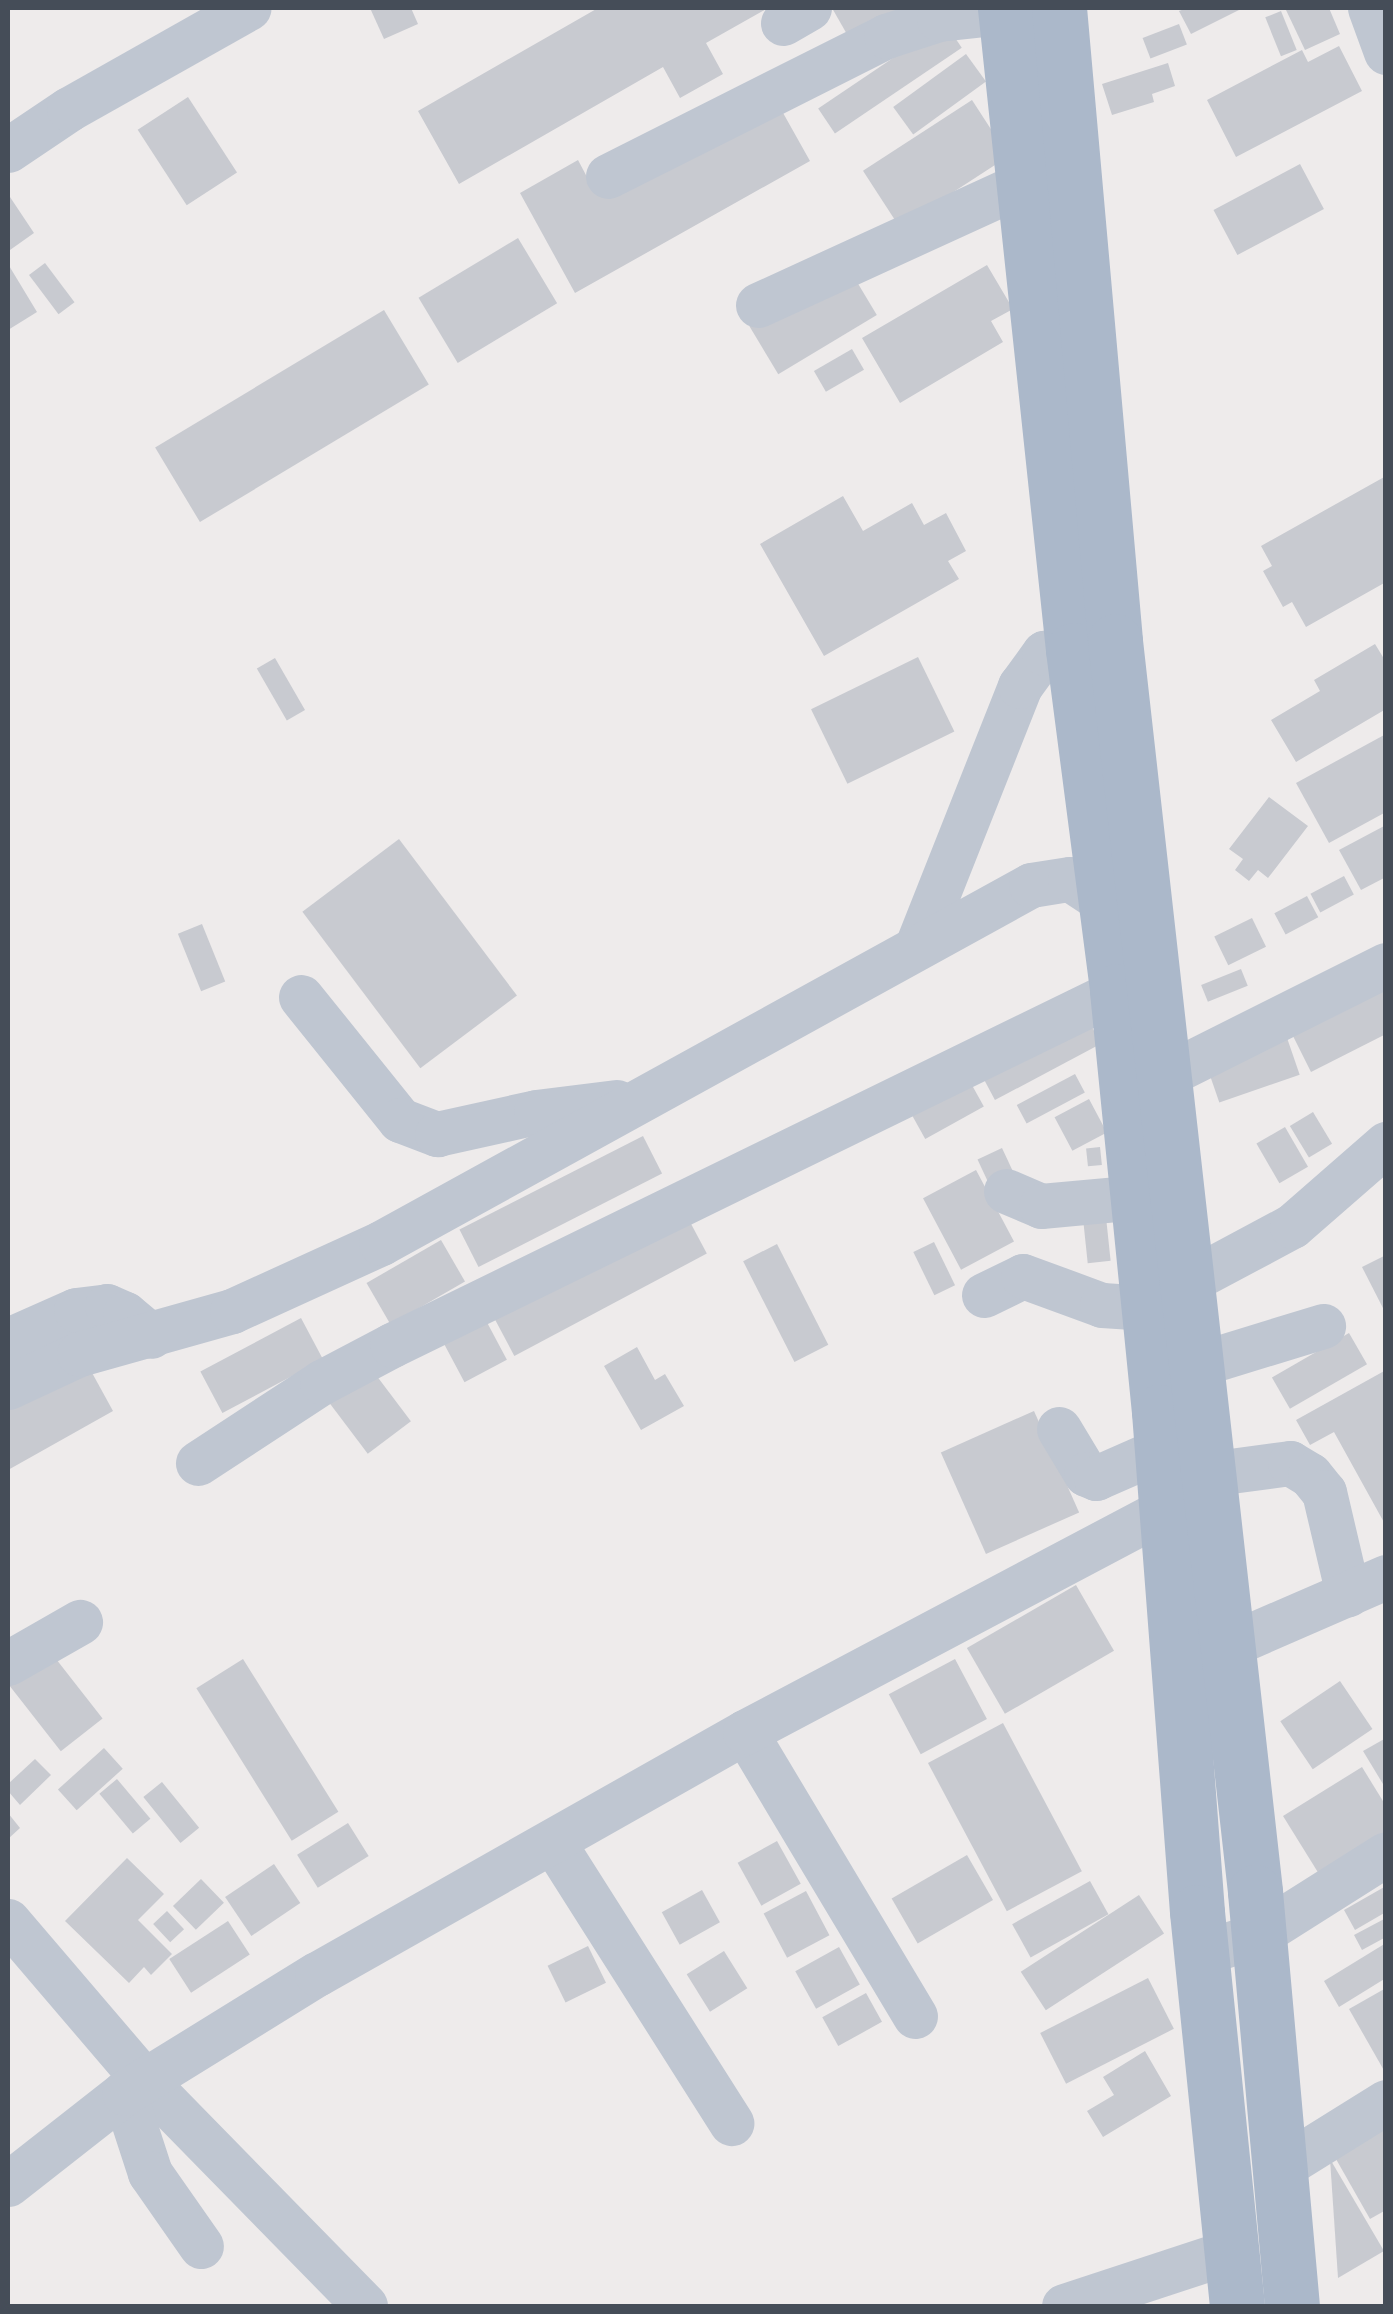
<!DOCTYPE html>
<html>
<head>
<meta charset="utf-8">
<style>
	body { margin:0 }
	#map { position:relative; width:1393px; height:2314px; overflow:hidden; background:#eeebeb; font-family:"Noto Sans",sans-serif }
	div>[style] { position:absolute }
	.building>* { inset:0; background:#c8cad0; transform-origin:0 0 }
	.minor>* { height:45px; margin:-22.5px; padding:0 22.5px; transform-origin:22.5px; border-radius:22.5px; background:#bfc6d1 }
	.major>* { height:55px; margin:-27.5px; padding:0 27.5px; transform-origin:27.5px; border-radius:27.5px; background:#abb8ca }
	span { translate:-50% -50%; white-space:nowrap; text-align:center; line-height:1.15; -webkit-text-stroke:9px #fff; paint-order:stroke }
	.frame { position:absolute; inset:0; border:10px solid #454d58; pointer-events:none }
</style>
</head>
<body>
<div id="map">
	<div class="building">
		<i style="clip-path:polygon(370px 8px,411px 8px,418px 24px,384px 39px)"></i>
		<i style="clip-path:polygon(598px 8px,768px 8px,706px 43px,723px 74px,680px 98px,663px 67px,459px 184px,418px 111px)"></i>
		<i style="clip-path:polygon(832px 8px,931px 8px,856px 50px)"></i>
		<i style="clip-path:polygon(1187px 8px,1243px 8px,1191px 34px,1179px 11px)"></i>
		<i style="clip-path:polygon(1292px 8px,1329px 8px,1340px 34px,1305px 50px,1286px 10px)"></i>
		<i style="left:1281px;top:11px;width:42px;height:17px;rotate:68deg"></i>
		<i style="left:945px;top:23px;width:30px;height:153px;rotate:56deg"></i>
		<i style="left:1179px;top:24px;width:22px;height:39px;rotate:69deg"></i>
		<i style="clip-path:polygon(1339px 46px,1362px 91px,1236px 157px,1207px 100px,1302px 50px,1308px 62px)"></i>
		<i style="left:966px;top:54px;width:34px;height:90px;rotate:54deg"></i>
		<i style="clip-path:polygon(1168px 63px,1175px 86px,1152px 94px,1154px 102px,1112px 115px,1102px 84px)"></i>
		<i style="clip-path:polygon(773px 95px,810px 161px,575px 293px,520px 193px,578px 160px,596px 194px)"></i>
		<i style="left:188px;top:97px;width:90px;height:60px;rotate:57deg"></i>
		<i style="left:972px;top:100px;width:67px;height:130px;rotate:57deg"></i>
		<i style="left:1300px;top:164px;width:51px;height:98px;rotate:62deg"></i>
		<i style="clip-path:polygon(8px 194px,34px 233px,10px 250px,8px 247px)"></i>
		<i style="left:518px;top:238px;width:76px;height:116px;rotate:59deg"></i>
		<i style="left:45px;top:263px;width:49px;height:20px;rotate:53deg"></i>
		<i style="clip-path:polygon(8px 264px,37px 312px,8px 330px)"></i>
		<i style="clip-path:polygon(987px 265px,1013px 309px,991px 321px,1003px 342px,900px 403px,862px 338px)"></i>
		<i style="left:848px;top:267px;width:56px;height:115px;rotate:59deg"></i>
		<i style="left:384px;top:310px;width:87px;height:267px;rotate:59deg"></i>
		<i style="left:852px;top:349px;width:24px;height:44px;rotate:60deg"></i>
		<i style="clip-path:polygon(1386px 476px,1386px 582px,1306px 627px,1292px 602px,1283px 607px,1263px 571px,1272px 566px,1261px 546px)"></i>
		<i style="clip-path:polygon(843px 496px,863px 531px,912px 503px,924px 525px,946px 513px,966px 551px,948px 561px,959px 579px,824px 656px,760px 544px)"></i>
		<i style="clip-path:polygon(1375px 644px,1386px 662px,1386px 709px,1296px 762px,1271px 720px,1320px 691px,1314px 680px)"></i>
		<i style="left:918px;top:657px;width:83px;height:119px;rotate:64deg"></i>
		<i style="left:275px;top:658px;width:60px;height:21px;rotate:60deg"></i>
		<i style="clip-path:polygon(1386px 734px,1386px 812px,1329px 843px,1296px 783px)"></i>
		<i style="clip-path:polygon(1269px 797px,1308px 826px,1268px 878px,1258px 870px,1249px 881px,1235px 870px,1243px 859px,1229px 849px)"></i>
		<i style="clip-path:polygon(1386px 825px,1386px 877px,1361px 890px,1339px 850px)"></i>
		<i style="left:399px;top:839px;width:196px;height:121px;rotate:53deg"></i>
		<i style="left:1344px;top:876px;width:21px;height:38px;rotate:62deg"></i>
		<i style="left:1307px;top:896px;width:24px;height:37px;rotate:62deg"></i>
		<i style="left:1252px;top:918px;width:32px;height:42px;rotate:64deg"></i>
		<i style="left:202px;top:924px;width:62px;height:26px;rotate:68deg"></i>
		<i style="left:1241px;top:969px;width:18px;height:43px;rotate:68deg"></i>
		<i style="clip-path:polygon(1386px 973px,1386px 1034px,1311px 1072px,1287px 1024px)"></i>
		<i style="left:1084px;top:1012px;width:36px;height:120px;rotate:62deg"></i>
		<i style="left:1286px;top:1035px;width:42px;height:85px;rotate:71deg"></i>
		<i style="left:963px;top:1069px;width:43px;height:67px;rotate:61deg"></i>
		<i style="left:1075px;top:1074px;width:21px;height:66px;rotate:62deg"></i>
		<i style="left:1089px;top:1099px;width:38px;height:39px;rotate:62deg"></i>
		<i style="left:1313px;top:1112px;width:37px;height:27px;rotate:59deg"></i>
		<i style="left:1285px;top:1127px;width:46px;height:33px;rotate:60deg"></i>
		<i style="left:643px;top:1136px;width:42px;height:206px;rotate:63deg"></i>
		<i style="left:1100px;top:1147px;width:18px;height:14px;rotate:84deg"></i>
		<i style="left:1002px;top:1148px;width:29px;height:27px;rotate:65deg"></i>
		<i style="left:976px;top:1170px;width:81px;height:60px;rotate:62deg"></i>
		<i style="left:681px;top:1205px;width:55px;height:218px;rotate:62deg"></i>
		<i style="left:1106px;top:1217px;width:44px;height:23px;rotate:84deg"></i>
		<i style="left:441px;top:1240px;width:48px;height:86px;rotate:60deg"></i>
		<i style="left:934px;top:1242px;width:48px;height:23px;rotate:64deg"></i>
		<i style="left:777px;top:1244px;width:113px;height:38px;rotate:63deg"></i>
		<i style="clip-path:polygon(1386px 1255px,1386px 1314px,1362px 1267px)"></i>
		<i style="left:482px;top:1313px;width:53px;height:48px;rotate:62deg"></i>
		<i style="left:301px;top:1318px;width:47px;height:114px;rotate:62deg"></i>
		<i style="left:1349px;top:1333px;width:36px;height:89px;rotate:60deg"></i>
		<i style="clip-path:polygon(637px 1347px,655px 1380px,665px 1374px,684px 1406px,641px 1430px,604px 1366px)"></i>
		<i style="clip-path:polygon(85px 1360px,113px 1411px,8px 1470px,8px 1403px)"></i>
		<i style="clip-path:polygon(1386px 1370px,1386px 1526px,1334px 1432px,1310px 1445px,1296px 1420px)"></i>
		<i style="left:373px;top:1371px;width:63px;height:54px;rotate:53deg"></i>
		<i style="left:1034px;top:1411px;width:111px;height:102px;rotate:66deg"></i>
		<i style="left:1076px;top:1585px;width:76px;height:126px;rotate:60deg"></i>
		<i style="left:49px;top:1650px;width:87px;height:53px;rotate:52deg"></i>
		<i style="left:243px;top:1659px;width:180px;height:55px;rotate:58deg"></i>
		<i style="left:955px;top:1659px;width:68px;height:75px;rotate:62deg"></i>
		<i style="left:1340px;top:1681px;width:58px;height:72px;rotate:56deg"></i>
		<i style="left:1003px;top:1723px;width:168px;height:85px;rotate:62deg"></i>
		<i style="clip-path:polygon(1386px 1738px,1386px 1789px,1363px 1751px)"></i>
		<i style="left:104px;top:1748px;width:28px;height:62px;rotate:48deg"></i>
		<i style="clip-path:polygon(35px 1759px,51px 1775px,20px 1805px,8px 1791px,8px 1784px)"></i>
		<i style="clip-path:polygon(1362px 1767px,1386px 1806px,1386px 1832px,1319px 1874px,1283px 1816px)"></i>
		<i style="left:117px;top:1779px;width:52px;height:23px;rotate:50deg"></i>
		<i style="left:162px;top:1782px;width:59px;height:24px;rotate:51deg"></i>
		<i style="clip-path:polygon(8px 1813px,20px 1828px,8px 1839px)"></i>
		<i style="left:348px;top:1823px;width:39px;height:60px;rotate:58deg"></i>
		<i style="left:777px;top:1841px;width:49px;height:45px;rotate:61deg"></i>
		<i style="left:967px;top:1855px;width:52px;height:87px;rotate:60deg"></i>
		<i style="clip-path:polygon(127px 1858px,164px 1894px,138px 1920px,172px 1954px,151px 1975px,144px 1967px,129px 1983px,65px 1921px)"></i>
		<i style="left:274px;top:1864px;width:47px;height:59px;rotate:56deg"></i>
		<i style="left:201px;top:1879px;width:33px;height:39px;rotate:46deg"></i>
		<i style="left:1090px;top:1881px;width:38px;height:89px;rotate:61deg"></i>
		<i style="clip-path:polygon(1386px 1886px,1386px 1912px,1355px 1930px,1344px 1910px)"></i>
		<i style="left:702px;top:1890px;width:37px;height:46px;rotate:61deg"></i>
		<i style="left:806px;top:1891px;width:50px;height:48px;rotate:62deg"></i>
		<i style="left:1139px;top:1895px;width:46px;height:141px;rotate:57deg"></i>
		<i style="left:167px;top:1911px;width:25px;height:19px;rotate:47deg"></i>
		<i style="clip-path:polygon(1386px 1918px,1386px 1937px,1362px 1950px,1354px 1935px)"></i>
		<i style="left:228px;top:1921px;width:40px;height:70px;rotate:57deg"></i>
		<i style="clip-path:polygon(1386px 1943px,1386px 1978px,1339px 2007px,1324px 1981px)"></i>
		<i style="left:588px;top:1946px;width:41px;height:45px;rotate:64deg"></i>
		<i style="left:839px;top:1947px;width:43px;height:50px;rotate:61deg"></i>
		<i style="left:724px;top:1951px;width:44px;height:44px;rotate:58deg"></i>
		<i style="left:1148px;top:1978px;width:57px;height:121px;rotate:63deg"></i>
		<i style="clip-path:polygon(1386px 1988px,1386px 2074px,1349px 2009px)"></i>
		<i style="left:866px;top:1993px;width:33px;height:50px;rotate:61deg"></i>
		<i style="clip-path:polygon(1145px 2051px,1171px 2096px,1103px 2137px,1087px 2111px,1114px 2095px,1103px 2077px)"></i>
		<i style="clip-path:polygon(1386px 2121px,1386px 2210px,1370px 2219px,1332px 2152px)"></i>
		<i style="clip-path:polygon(1330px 2159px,1384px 2251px,1338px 2278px)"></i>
	</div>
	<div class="minor">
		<i style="left:1370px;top:8px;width:47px;rotate:70deg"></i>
		<i style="left:783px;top:23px;width:30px;rotate:-30deg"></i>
		<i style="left:8px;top:150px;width:73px;rotate:-33.9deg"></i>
		<i style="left:69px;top:109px;width:206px;rotate:-29.4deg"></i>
		<i style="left:608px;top:176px;width:311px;rotate:-26.7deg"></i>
		<i style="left:886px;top:36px;width:56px;rotate:-17.8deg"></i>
		<i style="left:939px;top:19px;width:102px;rotate:-6.2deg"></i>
		<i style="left:758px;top:305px;width:293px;rotate:-24.6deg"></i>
		<i style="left:917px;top:946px;width:280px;rotate:-68.4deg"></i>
		<i style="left:1020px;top:686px;width:41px;rotate:-54deg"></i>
		<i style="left:1044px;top:653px;width:60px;rotate:-8.7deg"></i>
		<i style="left:301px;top:997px;width:158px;rotate:51.2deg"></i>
		<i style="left:400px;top:1120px;width:40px;rotate:21deg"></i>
		<i style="left:437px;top:1134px;width:101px;rotate:-12.5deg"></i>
		<i style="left:536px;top:1112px;width:81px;rotate:-7.1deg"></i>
		<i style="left:1166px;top:1075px;width:246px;rotate:-26.6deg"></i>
		<i style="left:1006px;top:1191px;width:38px;rotate:23deg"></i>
		<i style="left:1041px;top:1206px;width:97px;rotate:-5.3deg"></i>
		<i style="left:1187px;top:1282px;width:119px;rotate:-28.1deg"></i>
		<i style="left:1292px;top:1226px;width:125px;rotate:-41.1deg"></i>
		<i style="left:984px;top:1295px;width:43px;rotate:-26deg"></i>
		<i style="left:1023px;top:1276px;width:84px;rotate:20.2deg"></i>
		<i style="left:1102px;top:1305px;width:46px;rotate:3.7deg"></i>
		<i style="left:8px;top:1340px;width:74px;rotate:-23.8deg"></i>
		<i style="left:76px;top:1310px;width:31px;rotate:-7deg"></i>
		<i style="left:107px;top:1306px;width:20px;rotate:24deg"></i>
		<i style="left:125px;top:1314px;width:34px;rotate:40deg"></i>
		<i style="left:1196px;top:1365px;width:133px;rotate:-17.1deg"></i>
		<i style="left:8px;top:1387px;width:78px;rotate:-24.9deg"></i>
		<i style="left:79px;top:1354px;width:159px;rotate:-15.7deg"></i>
		<i style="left:232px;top:1311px;width:164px;rotate:-24.5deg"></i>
		<i style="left:381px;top:1243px;width:742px;rotate:-28.84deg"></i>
		<i style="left:1031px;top:885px;width:39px;rotate:-9deg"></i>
		<i style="left:1070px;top:879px;width:45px;rotate:33.3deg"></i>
		<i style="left:1059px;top:1429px;width:52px;rotate:59deg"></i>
		<i style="left:1086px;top:1474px;width:11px;rotate:22deg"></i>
		<i style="left:1096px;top:1478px;width:72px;rotate:-23.7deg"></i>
		<i style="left:198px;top:1463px;width:148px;rotate:-33.2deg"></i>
		<i style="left:322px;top:1382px;width:79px;rotate:-27.9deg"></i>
		<i style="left:392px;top:1345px;width:807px;rotate:-26.03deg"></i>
		<i style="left:1208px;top:1474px;width:83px;rotate:-7.6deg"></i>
		<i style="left:1290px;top:1463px;width:23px;rotate:31deg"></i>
		<i style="left:1310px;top:1475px;width:22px;rotate:51deg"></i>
		<i style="left:1324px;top:1492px;width:105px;rotate:76.8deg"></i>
		<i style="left:1227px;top:1646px;width:173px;rotate:-23.5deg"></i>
		<i style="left:8px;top:1663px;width:83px;rotate:-29.7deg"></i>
		<i style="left:745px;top:1732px;width:331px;rotate:59.1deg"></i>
		<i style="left:553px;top:1842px;width:333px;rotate:57.6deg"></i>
		<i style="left:8px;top:1921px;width:209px;rotate:49.5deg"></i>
		<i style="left:144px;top:2080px;width:316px;rotate:45.6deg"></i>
		<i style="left:1201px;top:1953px;width:60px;rotate:-17.5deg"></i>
		<i style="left:1258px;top:1935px;width:151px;rotate:-32.3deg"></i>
		<i style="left:124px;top:2093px;width:84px;rotate:72deg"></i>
		<i style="left:150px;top:2173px;width:89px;rotate:55.1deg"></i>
		<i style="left:1280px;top:2168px;width:125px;rotate:-31.9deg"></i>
		<i style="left:8px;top:2184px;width:147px;rotate:-38.1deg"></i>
		<i style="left:124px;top:2093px;width:227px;rotate:-31.7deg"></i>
		<i style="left:317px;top:1974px;width:492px;rotate:-29.5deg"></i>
		<i style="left:745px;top:1732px;width:477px;rotate:-27.9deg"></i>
		<i style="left:1064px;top:2306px;width:176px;rotate:-18.2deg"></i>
	</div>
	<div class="major">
		<i style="left:1005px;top:8px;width:646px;rotate:83.95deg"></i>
		<i style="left:1073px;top:650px;width:344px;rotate:82.6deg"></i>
		<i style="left:1117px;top:991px;width:423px;rotate:84.3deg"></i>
		<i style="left:1159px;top:1412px;width:501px;rotate:85.65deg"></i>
		<i style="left:1197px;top:1912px;width:396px;rotate:84.2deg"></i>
		<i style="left:1059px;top:8px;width:635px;rotate:84.94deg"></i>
		<i style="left:1115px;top:641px;width:1259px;rotate:83.61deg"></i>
		<i style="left:1255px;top:1892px;width:416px;rotate:84.9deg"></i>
	</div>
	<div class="frame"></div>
</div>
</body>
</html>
